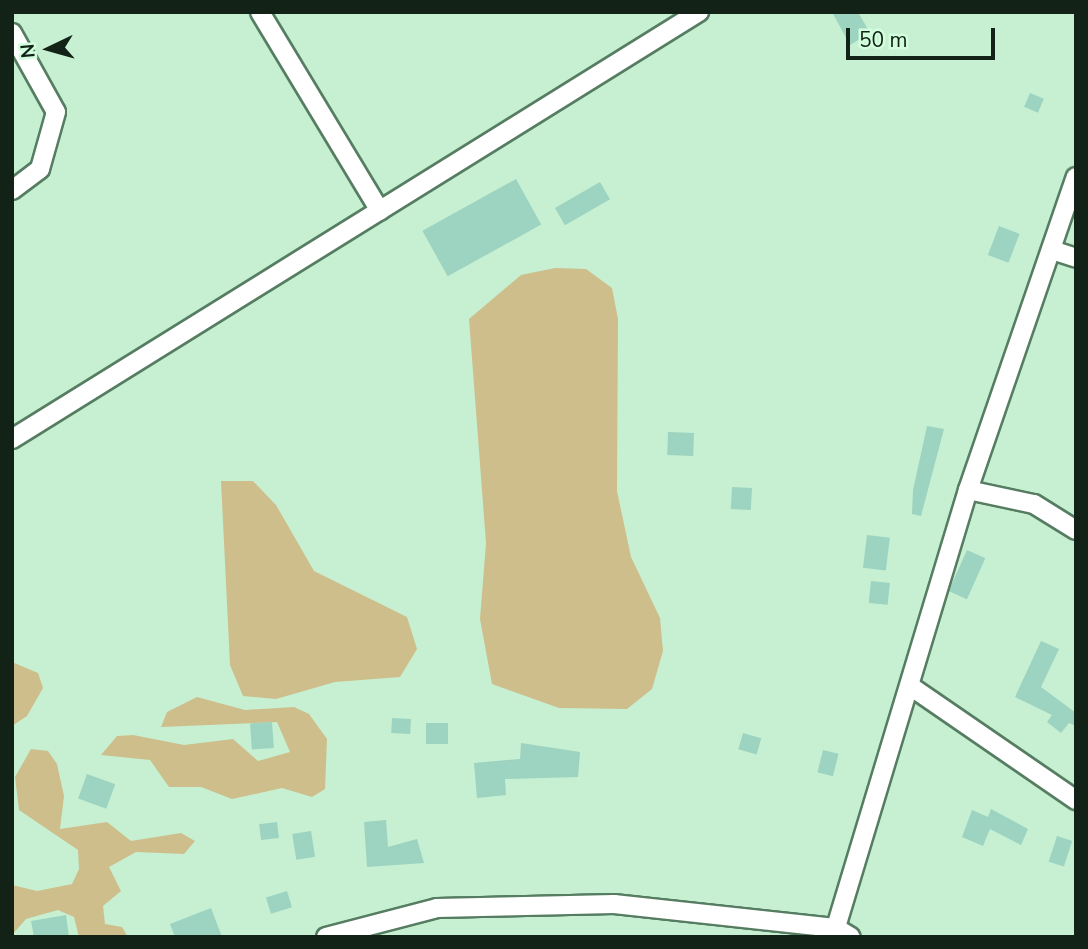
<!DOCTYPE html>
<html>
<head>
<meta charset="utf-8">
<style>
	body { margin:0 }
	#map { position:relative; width:1088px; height:949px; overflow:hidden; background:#c6f0d1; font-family:"Nunito Sans",sans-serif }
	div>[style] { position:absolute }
	.green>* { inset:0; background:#cebe8c }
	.building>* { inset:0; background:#9cd3c1; transform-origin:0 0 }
	.roads { filter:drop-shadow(2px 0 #567d62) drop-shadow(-2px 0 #567d62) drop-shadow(0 2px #567d62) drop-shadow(0 -2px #567d62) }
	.street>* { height:18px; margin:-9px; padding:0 9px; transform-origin:9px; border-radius:9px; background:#fff }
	span { translate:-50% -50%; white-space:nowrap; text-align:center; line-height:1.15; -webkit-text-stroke:6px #d3fede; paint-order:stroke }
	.frame { position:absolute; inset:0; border:14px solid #122216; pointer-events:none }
	.north { position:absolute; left:14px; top:14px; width:70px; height:70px; -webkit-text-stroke:5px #d3fede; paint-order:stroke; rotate:265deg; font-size:19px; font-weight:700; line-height:28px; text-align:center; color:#122216 }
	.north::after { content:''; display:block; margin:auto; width:24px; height:32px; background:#122216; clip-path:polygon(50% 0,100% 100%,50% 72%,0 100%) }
	.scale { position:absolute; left:846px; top:28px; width:149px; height:32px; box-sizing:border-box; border:4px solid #122216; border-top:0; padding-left:9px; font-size:21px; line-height:24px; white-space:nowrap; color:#122216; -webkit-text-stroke:5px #d3fede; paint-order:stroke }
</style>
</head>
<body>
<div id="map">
	<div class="green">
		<i style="clip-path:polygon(555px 268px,586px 269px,612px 288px,618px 319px,617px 491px,631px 557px,660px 618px,663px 651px,652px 689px,627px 709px,559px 708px,492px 684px,480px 619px,486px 543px,469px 319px,521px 275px)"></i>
		<i style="clip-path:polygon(221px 481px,253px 481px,276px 505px,314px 571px,407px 617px,417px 649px,400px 677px,335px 682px,276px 699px,243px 696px,230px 665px)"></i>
		<i style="clip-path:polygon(12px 662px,38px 673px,43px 688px,27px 716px,12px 726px)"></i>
		<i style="clip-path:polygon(197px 697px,245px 710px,294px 707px,309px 714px,327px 739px,325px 789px,312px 797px,282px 788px,232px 799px,201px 787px,169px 787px,150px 760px,101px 755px,117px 736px,133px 735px,184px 745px,233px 739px,258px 761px,290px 752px,277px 722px,161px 727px,167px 712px)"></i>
		<i style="clip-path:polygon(31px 749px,48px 751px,57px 764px,64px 796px,60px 829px,107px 822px,131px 841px,181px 833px,195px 841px,184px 854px,136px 852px,109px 867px,121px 891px,103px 906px,105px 924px,122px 927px,128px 937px,79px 937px,74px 917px,58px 910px,26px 919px,12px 935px,12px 885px,37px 891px,72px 884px,79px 869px,78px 850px,19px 810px,15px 777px)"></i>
	</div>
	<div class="building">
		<i style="clip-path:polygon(832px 12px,858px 12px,870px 33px,850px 45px)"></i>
		<i style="left:1030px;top:93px;width:15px;height:15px;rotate:23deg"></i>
		<i style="left:516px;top:179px;width:52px;height:107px;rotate:61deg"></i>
		<i style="left:600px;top:182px;width:20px;height:52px;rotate:60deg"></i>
		<i style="left:999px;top:226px;width:22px;height:31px;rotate:21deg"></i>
		<i style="clip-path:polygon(927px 426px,944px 429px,921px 516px,912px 514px,913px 490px)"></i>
		<i style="left:668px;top:432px;width:26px;height:23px;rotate:2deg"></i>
		<i style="left:732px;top:487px;width:20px;height:22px;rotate:3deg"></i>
		<i style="left:867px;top:535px;width:23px;height:33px;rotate:7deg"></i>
		<i style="left:967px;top:550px;width:20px;height:45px;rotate:24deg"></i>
		<i style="left:871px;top:581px;width:19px;height:22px;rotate:6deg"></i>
		<i style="clip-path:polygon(1041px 641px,1059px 649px,1041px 687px,1076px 713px,1076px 726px,1069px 723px,1061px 733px,1047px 722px,1052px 715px,1015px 697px)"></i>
		<i style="left:392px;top:718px;width:19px;height:15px;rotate:3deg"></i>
		<i style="left:272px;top:722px;width:26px;height:22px;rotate:86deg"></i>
		<i style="left:426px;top:723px;width:22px;height:21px"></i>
		<i style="left:743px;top:733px;width:19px;height:17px;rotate:16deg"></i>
		<i style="clip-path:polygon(521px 743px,580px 752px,578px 777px,505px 779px,506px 795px,477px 798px,474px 763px,520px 759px)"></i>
		<i style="left:823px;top:750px;width:16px;height:23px;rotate:14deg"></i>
		<i style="left:87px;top:774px;width:30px;height:26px;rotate:20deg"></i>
		<i style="clip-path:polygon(991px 809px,1028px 829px,1021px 845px,990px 829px,983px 846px,962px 837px,972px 810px,988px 817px)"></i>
		<i style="clip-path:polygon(386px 820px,388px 847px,417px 839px,424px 863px,367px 867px,364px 822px)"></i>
		<i style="left:277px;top:822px;width:16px;height:18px;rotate:83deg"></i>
		<i style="left:311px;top:831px;width:26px;height:19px;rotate:81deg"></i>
		<i style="left:1057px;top:836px;width:16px;height:27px;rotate:18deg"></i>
		<i style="left:287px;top:891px;width:17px;height:22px;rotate:73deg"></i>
		<i style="clip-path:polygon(211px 908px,222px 937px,175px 937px,170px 924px)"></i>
		<i style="clip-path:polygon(66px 915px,69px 937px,34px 937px,31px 921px)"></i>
	</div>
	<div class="roads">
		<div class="street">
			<i style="left:260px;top:12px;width:232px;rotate:58.9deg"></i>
			<i style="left:12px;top:33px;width:90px;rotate:60.9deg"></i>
			<i style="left:56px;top:112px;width:59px;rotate:105.7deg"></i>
			<i style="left:40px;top:169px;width:35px;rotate:143deg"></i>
			<i style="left:1052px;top:250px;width:25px;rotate:18deg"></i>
			<i style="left:12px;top:439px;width:809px;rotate:-31.86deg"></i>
			<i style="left:968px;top:490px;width:67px;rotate:12deg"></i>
			<i style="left:1034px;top:504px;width:49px;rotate:31.8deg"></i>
			<i style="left:913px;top:688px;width:198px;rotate:34.5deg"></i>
			<i style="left:326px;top:937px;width:115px;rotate:-14.6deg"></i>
			<i style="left:437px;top:908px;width:177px;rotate:-1.3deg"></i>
			<i style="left:614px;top:904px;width:223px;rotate:6.2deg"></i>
			<i style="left:836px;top:928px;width:17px;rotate:31deg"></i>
			<i style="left:833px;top:937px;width:467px;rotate:-73.2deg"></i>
			<i style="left:968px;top:490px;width:331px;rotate:-71deg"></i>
		</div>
	</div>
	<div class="frame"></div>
	<div class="north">N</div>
	<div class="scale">50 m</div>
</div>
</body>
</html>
